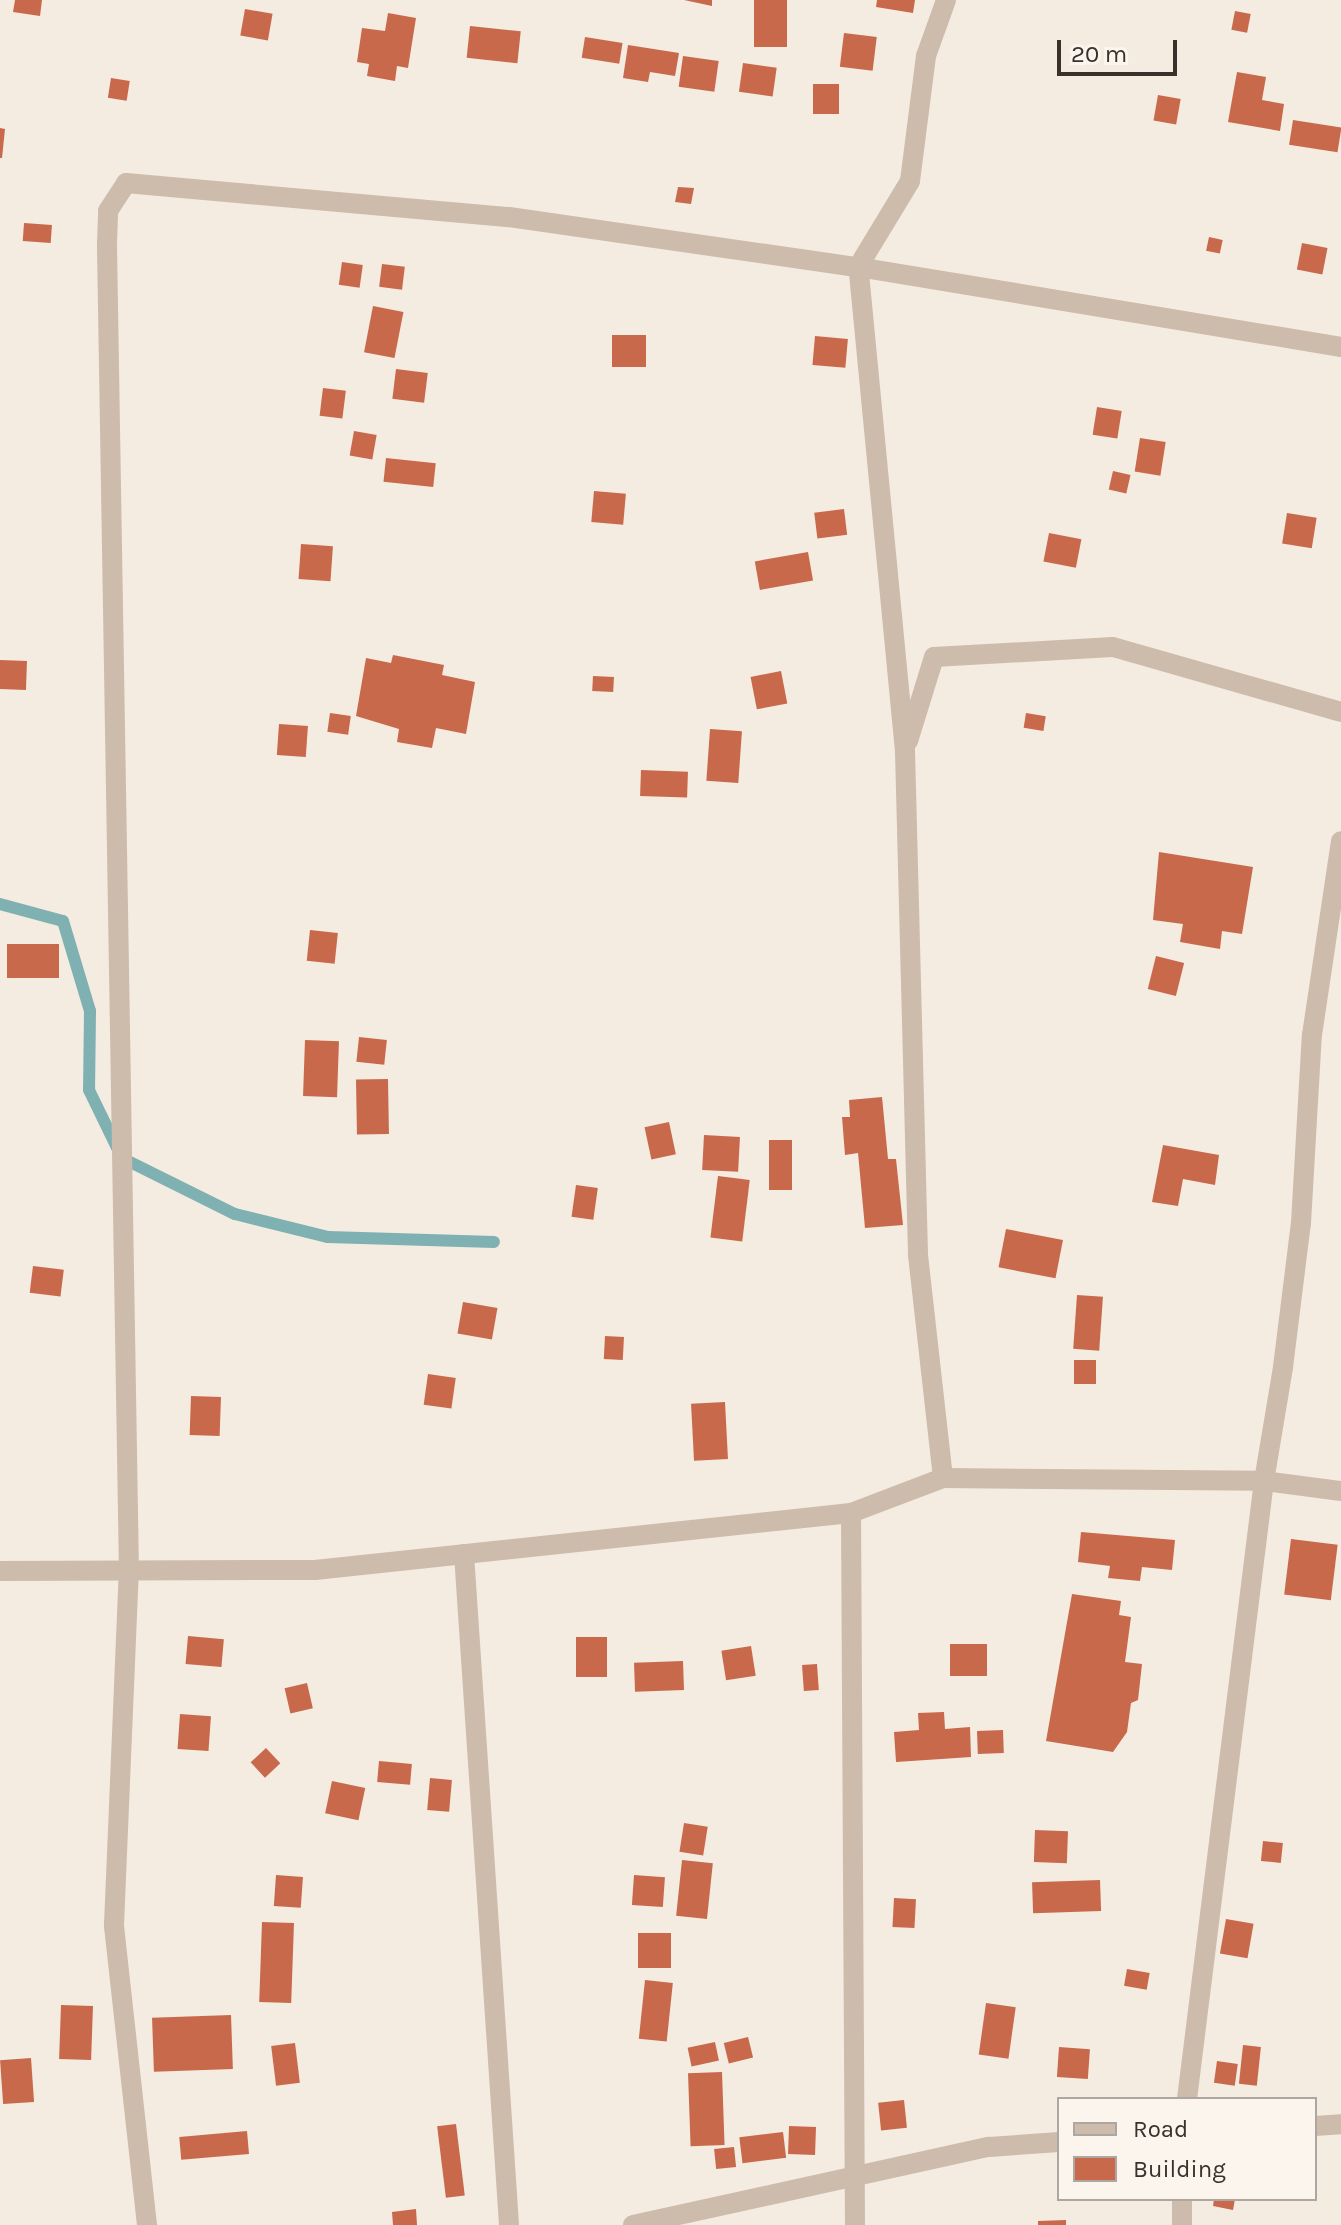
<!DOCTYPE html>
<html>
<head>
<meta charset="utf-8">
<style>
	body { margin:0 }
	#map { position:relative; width:1341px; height:2225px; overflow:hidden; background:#f4ebe1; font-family:Karla,sans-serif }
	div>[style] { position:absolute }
	.stream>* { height:12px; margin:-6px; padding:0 6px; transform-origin:6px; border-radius:6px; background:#7fb0b2 }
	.building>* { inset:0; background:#c8694b; transform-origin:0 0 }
	.minor>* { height:20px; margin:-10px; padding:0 10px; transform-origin:10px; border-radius:10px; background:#cdbbac }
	span { translate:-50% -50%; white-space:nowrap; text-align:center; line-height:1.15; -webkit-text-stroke:6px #fbf5ee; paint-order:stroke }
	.legend { position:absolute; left:1057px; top:2097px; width:260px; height:104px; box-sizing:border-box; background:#fbf5ee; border:2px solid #aea6a0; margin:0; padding:10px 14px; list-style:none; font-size:24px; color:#3b302b }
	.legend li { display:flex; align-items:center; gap:16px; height:40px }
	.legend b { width:40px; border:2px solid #aea6a0 }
	.scale { position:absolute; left:1057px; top:40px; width:120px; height:36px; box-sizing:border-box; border:4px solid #3b302b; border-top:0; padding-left:10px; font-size:24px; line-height:28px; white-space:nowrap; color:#3b302b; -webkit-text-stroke:6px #fbf5ee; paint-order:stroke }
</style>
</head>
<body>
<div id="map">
	<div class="stream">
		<i style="left:0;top:904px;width:65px;rotate:15.1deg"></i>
		<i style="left:63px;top:921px;width:94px;rotate:73.3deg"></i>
		<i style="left:90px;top:1011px;width:79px;rotate:90.7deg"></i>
		<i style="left:89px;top:1090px;width:76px;rotate:64.1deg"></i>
		<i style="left:122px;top:1158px;width:126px;rotate:26.4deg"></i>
		<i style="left:235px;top:1214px;width:96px;rotate:13.9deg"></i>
		<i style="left:328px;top:1237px;width:166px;rotate:1.7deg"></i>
	</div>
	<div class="building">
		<i style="clip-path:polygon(15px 0,42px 0,40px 16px,13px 12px)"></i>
		<i style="clip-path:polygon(684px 0,712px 0,712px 6px)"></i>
		<i style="left:754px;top:0;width:33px;height:47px"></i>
		<i style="clip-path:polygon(877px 0,915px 0,913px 13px,876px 7px)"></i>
		<i style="left:245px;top:9px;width:28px;height:27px;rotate:10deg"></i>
		<i style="left:1235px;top:11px;width:16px;height:19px;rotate:11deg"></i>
		<i style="clip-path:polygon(388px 13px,416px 18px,408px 68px,397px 66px,395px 81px,367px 76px,369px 64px,357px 62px,362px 28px,385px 31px)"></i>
		<i style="left:470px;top:26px;width:51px;height:32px;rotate:6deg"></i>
		<i style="left:844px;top:33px;width:33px;height:34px;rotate:7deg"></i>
		<i style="left:585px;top:37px;width:38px;height:21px;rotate:9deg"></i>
		<i style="clip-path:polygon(628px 45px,679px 53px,675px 76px,650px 72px,648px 82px,623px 78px)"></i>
		<i style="left:683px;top:56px;width:36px;height:31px;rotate:8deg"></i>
		<i style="left:743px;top:63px;width:34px;height:29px;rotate:8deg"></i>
		<i style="clip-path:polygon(1237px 72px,1266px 77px,1262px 100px,1284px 104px,1280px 131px,1228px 122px)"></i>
		<i style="left:111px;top:78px;width:19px;height:20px;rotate:9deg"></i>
		<i style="left:813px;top:84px;width:26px;height:30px"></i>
		<i style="left:1158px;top:95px;width:23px;height:26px;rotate:10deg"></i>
		<i style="left:1293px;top:120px;width:49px;height:25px;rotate:9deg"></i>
		<i style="clip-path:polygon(0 128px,5px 129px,2px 158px,0 158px)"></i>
		<i style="clip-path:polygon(678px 187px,694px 188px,691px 204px,675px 202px)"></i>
		<i style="left:24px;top:223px;width:28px;height:18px;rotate:4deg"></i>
		<i style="left:1209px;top:237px;width:14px;height:14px;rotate:12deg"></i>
		<i style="left:1302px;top:243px;width:26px;height:27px;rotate:11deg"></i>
		<i style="left:342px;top:262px;width:21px;height:23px;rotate:8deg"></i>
		<i style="left:382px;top:264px;width:23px;height:23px;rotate:7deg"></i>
		<i style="left:373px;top:306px;width:31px;height:47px;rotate:11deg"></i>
		<i style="left:612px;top:335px;width:34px;height:32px"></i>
		<i style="left:815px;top:336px;width:33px;height:29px;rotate:5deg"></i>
		<i style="left:396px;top:369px;width:32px;height:30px;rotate:7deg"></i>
		<i style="left:323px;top:388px;width:23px;height:28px;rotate:7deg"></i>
		<i style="left:1097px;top:407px;width:25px;height:28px;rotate:9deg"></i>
		<i style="left:354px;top:431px;width:23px;height:25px;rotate:10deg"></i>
		<i style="left:1140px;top:438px;width:26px;height:34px;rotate:9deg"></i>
		<i style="left:386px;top:458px;width:50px;height:24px;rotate:6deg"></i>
		<i style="left:1113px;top:471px;width:18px;height:19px;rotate:13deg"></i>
		<i style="left:594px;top:491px;width:32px;height:31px;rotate:5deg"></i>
		<i style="left:844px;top:509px;width:26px;height:30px;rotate:83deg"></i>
		<i style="left:1287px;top:513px;width:30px;height:31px;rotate:9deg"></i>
		<i style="left:1049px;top:533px;width:33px;height:29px;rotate:11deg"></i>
		<i style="left:301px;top:544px;width:32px;height:35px;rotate:4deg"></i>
		<i style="left:808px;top:552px;width:29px;height:54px;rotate:80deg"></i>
		<i style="clip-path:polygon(393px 655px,444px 665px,442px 675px,475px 682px,466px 734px,436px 728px,432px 748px,397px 742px,399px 729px,356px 716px,366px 658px,391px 663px)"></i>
		<i style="left:0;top:660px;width:27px;height:29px;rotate:2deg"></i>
		<i style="left:781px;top:671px;width:33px;height:31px;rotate:79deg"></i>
		<i style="left:593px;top:676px;width:21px;height:15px;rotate:3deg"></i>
		<i style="left:330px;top:713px;width:21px;height:19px;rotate:8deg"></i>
		<i style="left:1026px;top:713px;width:20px;height:15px;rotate:9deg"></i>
		<i style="left:279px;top:724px;width:29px;height:31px;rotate:4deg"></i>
		<i style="left:710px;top:729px;width:32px;height:52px;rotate:4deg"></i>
		<i style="left:641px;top:770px;width:47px;height:26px;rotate:2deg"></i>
		<i style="clip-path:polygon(1159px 852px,1253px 867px,1242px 934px,1222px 931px,1220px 949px,1180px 942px,1183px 924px,1153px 920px)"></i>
		<i style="left:310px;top:930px;width:28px;height:31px;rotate:6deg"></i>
		<i style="left:7px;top:944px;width:52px;height:34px"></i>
		<i style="left:1156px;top:956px;width:29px;height:34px;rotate:14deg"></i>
		<i style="left:359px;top:1037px;width:28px;height:25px;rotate:6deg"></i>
		<i style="left:305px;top:1040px;width:34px;height:56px;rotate:2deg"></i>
		<i style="left:388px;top:1079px;width:55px;height:32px;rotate:89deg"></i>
		<i style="clip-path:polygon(882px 1097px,888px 1159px,896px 1159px,903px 1225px,865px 1228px,858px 1153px,845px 1155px,842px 1117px,850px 1117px,849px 1100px)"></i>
		<i style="left:669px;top:1122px;width:33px;height:25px;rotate:78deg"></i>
		<i style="left:704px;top:1135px;width:36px;height:35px;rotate:3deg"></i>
		<i style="left:769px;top:1140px;width:23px;height:50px"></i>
		<i style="clip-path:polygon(1163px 1145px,1219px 1155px,1215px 1185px,1183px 1179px,1178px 1206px,1152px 1202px)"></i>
		<i style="left:718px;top:1176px;width:32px;height:62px;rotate:7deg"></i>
		<i style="left:576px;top:1185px;width:22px;height:32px;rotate:8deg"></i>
		<i style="left:1006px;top:1229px;width:58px;height:39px;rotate:11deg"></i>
		<i style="left:33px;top:1266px;width:31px;height:27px;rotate:7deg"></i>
		<i style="left:1077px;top:1295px;width:26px;height:54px;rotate:4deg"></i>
		<i style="left:463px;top:1302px;width:35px;height:32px;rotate:10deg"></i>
		<i style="left:605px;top:1336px;width:19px;height:23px;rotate:3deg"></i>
		<i style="left:1074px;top:1360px;width:22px;height:24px"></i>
		<i style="left:428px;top:1374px;width:28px;height:31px;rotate:8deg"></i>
		<i style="left:191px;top:1396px;width:30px;height:39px;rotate:2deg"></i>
		<i style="left:725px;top:1402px;width:57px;height:34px;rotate:87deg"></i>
		<i style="clip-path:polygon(1081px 1532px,1175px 1540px,1172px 1570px,1142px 1567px,1140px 1581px,1108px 1578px,1110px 1566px,1078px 1562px)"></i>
		<i style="left:1291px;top:1539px;width:47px;height:56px;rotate:7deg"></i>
		<i style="clip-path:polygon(1072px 1594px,1121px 1601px,1119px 1615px,1131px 1617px,1125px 1662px,1142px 1664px,1138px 1700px,1131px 1703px,1127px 1732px,1113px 1752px,1046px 1741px)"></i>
		<i style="left:188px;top:1636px;width:36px;height:28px;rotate:5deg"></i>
		<i style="left:576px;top:1637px;width:31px;height:40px"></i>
		<i style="left:950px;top:1644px;width:37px;height:32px"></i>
		<i style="left:751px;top:1646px;width:30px;height:30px;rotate:81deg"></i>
		<i style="left:683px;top:1661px;width:29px;height:49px;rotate:88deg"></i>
		<i style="left:817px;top:1664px;width:26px;height:15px;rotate:86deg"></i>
		<i style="left:307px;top:1683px;width:26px;height:23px;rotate:77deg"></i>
		<i style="clip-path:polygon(944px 1712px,945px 1729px,970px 1727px,971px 1757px,896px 1762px,894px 1732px,919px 1730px,918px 1713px)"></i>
		<i style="left:180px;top:1714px;width:31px;height:35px;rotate:4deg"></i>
		<i style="left:1003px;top:1730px;width:23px;height:26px;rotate:88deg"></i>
		<i style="left:266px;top:1748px;width:21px;height:21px;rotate:47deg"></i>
		<i style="left:379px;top:1761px;width:33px;height:21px;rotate:5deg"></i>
		<i style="left:430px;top:1778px;width:22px;height:32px;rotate:5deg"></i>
		<i style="left:332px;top:1781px;width:34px;height:33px;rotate:12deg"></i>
		<i style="left:684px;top:1823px;width:24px;height:29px;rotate:9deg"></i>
		<i style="left:1035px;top:1830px;width:33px;height:32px;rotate:2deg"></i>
		<i style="left:1263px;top:1841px;width:20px;height:20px;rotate:6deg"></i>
		<i style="left:682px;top:1860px;width:31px;height:56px;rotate:6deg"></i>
		<i style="left:276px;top:1875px;width:27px;height:31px;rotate:4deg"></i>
		<i style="left:634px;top:1875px;width:31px;height:30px;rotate:4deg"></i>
		<i style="left:1100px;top:1880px;width:31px;height:68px;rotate:88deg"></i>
		<i style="left:894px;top:1898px;width:22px;height:29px;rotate:3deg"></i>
		<i style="left:1226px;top:1919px;width:28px;height:35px;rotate:10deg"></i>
		<i style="left:262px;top:1922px;width:32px;height:80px;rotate:2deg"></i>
		<i style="left:638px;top:1933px;width:33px;height:35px"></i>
		<i style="left:1127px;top:1969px;width:23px;height:17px;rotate:10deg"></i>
		<i style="left:645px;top:1980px;width:28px;height:59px;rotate:6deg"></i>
		<i style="left:986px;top:2003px;width:30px;height:52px;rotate:8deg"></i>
		<i style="left:61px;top:2005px;width:32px;height:54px;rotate:2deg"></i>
		<i style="left:231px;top:2015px;width:54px;height:79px;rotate:88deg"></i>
		<i style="left:748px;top:2037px;width:21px;height:25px;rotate:76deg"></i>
		<i style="left:715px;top:2042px;width:19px;height:28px;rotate:78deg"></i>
		<i style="left:295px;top:2043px;width:40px;height:24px;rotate:83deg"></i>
		<i style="left:1243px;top:2045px;width:18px;height:39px;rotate:6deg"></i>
		<i style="left:1059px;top:2047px;width:31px;height:30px;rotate:4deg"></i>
		<i style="left:31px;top:2058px;width:44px;height:31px;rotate:86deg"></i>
		<i style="left:1217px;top:2061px;width:21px;height:22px;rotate:8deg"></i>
		<i style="left:722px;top:2072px;width:73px;height:34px;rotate:88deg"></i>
		<i style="left:904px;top:2100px;width:28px;height:26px;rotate:84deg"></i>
		<i style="left:456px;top:2124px;width:72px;height:19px;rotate:83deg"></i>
		<i style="left:816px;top:2127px;width:28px;height:27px;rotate:92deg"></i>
		<i style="left:247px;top:2131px;width:23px;height:68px;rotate:85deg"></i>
		<i style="left:783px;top:2132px;width:26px;height:44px;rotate:83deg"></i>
		<i style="left:734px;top:2147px;width:20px;height:20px;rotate:84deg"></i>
		<i style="clip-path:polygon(1214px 2199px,1235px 2199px,1233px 2210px,1213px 2206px)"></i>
		<i style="clip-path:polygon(416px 2209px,417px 2225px,393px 2225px,392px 2212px)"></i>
		<i style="clip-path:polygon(1066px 2220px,1066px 2225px,1038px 2225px,1038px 2221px)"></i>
	</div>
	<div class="minor">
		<i style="left:908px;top:741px;width:88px;rotate:-72.8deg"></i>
		<i style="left:934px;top:657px;width:179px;rotate:-3.2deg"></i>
		<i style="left:1113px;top:647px;width:237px;rotate:15.9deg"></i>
		<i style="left:943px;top:1478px;width:225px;rotate:-96.4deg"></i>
		<i style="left:918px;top:1254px;width:503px;rotate:-91.48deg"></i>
		<i style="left:905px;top:751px;width:486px;rotate:-95.5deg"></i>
		<i style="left:858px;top:267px;width:100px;rotate:-58.8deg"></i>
		<i style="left:910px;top:181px;width:126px;rotate:-82.7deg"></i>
		<i style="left:926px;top:56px;width:59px;rotate:-70.3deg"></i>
		<i style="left:851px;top:1513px;width:712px;rotate:89.68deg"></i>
		<i style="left:464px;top:1554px;width:673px;rotate:86.16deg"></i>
		<i style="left:0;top:1571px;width:315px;rotate:-0.2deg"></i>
		<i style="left:315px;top:1570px;width:539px;rotate:-6.07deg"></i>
		<i style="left:851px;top:1513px;width:98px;rotate:-20.8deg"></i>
		<i style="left:943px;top:1478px;width:321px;rotate:0.5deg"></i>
		<i style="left:1264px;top:1481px;width:78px;rotate:7.4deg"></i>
		<i style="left:1187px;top:2099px;width:623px;rotate:-82.9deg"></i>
		<i style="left:1264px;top:1481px;width:116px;rotate:-80.5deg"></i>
		<i style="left:1283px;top:1367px;width:145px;rotate:-82.9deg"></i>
		<i style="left:1301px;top:1223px;width:188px;rotate:-86.7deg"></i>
		<i style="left:1312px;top:1035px;width:196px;rotate:-81.5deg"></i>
		<i style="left:1315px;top:2126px;width:26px;rotate:-4deg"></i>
		<i style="left:147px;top:2225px;width:302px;rotate:-96.3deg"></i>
		<i style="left:114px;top:1925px;width:352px;rotate:-87.6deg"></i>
		<i style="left:129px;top:1573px;width:1329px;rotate:-90.95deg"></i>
		<i style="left:107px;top:244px;width:33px;rotate:-88deg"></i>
		<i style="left:108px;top:211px;width:33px;rotate:-57deg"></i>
		<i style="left:126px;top:183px;width:385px;rotate:5.1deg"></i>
		<i style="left:509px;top:217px;width:353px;rotate:8.2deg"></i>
		<i style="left:858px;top:267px;width:490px;rotate:9.4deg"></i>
		<i style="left:633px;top:2225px;width:364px;rotate:-12.4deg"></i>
		<i style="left:989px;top:2147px;width:70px;rotate:-4.1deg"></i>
		<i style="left:1182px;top:2225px;width:26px;rotate:-90deg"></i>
	</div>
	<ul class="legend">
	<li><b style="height:10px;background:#cdbbac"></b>Road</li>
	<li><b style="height:22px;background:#c8694b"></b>Building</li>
	</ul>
	<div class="scale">20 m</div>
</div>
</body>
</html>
